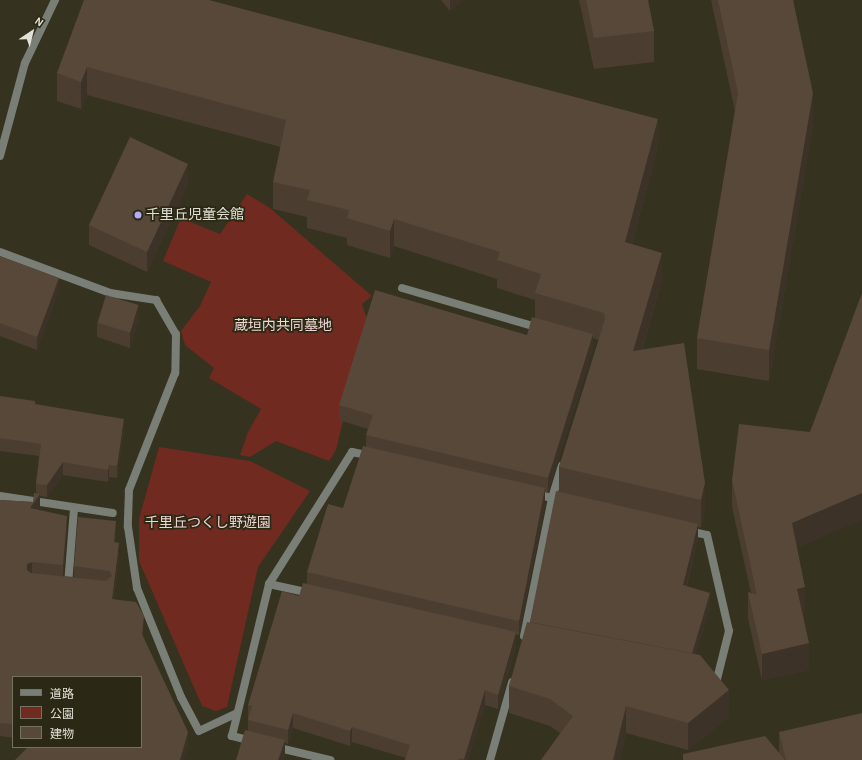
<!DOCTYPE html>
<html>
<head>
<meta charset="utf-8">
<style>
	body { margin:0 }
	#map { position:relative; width:862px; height:760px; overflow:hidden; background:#353220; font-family:"Alegreya Sans","Noto Sans JP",sans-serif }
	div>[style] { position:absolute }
	.green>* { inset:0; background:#702a1f }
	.minor>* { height:8px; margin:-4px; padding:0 4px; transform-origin:4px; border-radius:4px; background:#797e76 }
	.wall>* { inset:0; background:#4b3e31 }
	.shaded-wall>* { inset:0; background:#3d3228; transform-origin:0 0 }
	.building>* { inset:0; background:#574839; transform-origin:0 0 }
	.dots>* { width:11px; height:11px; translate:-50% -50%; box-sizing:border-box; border:2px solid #2b2816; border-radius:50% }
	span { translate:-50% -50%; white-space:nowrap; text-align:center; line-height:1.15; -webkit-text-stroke:3.5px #2b2816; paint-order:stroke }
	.poi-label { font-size:14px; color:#e2e1d5 }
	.left { translate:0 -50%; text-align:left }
	.park-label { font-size:14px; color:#efd6d1 }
	.legend { position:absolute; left:12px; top:676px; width:130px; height:72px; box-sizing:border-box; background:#2b2816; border:1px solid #747262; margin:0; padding:5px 7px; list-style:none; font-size:12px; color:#e2e1d5 }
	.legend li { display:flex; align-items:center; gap:8px; height:20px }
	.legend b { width:20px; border:1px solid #747262 }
	.north { position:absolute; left:12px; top:12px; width:40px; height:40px; -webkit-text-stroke:3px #2b2816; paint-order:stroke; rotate:35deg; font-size:11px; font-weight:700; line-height:16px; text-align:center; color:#e2e1d5 }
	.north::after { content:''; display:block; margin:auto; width:14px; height:18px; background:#e2e1d5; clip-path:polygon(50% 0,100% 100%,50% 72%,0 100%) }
</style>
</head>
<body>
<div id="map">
	<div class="green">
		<i style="clip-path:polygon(247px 194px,270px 208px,372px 296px,362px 304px,367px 319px,336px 450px,329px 461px,276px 441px,250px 457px,240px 455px,248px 432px,261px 409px,209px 378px,214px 368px,185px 345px,181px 331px,200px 306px,211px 282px,163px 261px,181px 218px,220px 234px)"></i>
		<i style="clip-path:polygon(159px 447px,250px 461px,310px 491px,258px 567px,227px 707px,216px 711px,202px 706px,139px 561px,139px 519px)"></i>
	</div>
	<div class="minor">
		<i style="left:0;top:156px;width:96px;rotate:-75deg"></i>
		<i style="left:25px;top:63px;width:70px;rotate:-64.5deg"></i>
		<i style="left:0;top:252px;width:117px;rotate:20.4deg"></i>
		<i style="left:110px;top:293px;width:47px;rotate:8.7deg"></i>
		<i style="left:156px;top:300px;width:39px;rotate:60deg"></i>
		<i style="left:176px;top:334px;width:39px;rotate:91deg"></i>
		<i style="left:175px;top:373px;width:126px;rotate:111.5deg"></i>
		<i style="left:129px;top:490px;width:37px;rotate:92deg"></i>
		<i style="left:128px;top:527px;width:62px;rotate:81.6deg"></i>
		<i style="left:137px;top:588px;width:118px;rotate:68deg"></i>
		<i style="left:181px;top:697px;width:38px;rotate:62deg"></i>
		<i style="left:199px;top:731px;width:42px;rotate:-25.3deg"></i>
		<i style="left:402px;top:288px;width:144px;rotate:16.2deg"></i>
		<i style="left:536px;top:494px;width:29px;rotate:14deg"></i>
		<i style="left:0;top:496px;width:114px;rotate:8.6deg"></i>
		<i style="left:688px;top:531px;width:19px;rotate:12deg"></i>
		<i style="left:707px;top:535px;width:98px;rotate:77.1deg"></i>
		<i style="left:729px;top:631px;width:49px;rotate:104deg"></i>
		<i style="left:717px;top:679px;width:8px;rotate:-173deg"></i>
		<i style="left:269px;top:584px;width:42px;rotate:12.4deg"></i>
		<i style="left:68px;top:585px;width:77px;rotate:-85.5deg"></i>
		<i style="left:524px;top:636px;width:141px;rotate:-78.5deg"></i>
		<i style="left:552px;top:498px;width:34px;rotate:-73deg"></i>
		<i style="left:252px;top:741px;width:21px;rotate:-166deg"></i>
		<i style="left:232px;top:736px;width:156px;rotate:-76.3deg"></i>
		<i style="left:269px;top:584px;width:156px;rotate:-57.8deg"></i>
		<i style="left:352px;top:452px;width:19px;rotate:12deg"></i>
		<i style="left:275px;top:747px;width:57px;rotate:13.3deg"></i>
		<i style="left:490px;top:760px;width:81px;rotate:-74.2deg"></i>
	</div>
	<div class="wall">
		<i style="clip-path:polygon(84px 0,658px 147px,632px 244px,662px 281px,642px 350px,705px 510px,701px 528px,698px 527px,698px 539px,687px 586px,710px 608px,696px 654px,729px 717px,688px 750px,626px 733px,620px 760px,541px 760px,560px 733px,550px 726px,509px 713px,509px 686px,530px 622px,559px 491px,559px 467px,599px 340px,593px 338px,593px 349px,548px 492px,545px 492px,545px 503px,519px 635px,516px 635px,516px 646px,498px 709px,485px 705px,468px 760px,405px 760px,406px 758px,352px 742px,350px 746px,293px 728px,288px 744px,285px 743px,285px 755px,283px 760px,236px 760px,248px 731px,248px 705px,299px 596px,307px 584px,307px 572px,343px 508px,366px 446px,366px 435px,368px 429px,339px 420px,339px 405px,527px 335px,535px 318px,535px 300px,497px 288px,497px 279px,394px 246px,390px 258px,347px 245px,347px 238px,307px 228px,307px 217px,273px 209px,273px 182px,281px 147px,87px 95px,81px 109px,57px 101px,57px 73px)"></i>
		<i style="clip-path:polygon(441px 0,463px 0,450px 11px)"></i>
		<i style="clip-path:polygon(579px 0,648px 0,654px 31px,654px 62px,594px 69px)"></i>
		<i style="clip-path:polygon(711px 0,793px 0,813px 125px,769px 381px,697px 369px,697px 338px,735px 111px)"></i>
		<i style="clip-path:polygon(188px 185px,147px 272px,89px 245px,89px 225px)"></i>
		<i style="clip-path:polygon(0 256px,59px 291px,37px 350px,0 336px)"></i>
		<i style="clip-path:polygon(139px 320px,130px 348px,97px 337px,97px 323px)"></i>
		<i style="clip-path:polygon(0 396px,35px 404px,124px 432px,117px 478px,109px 477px,108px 482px,63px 475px,47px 497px,40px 496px,40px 508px,38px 510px,67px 530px,63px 576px,74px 577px,74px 566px,116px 535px,115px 542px,119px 556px,114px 599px,144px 630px,143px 637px,188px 746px,141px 747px,13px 677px,13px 738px,0 736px,0 500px,33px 502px,36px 493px,36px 484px,39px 456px,0 451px)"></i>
		<i style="clip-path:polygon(732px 480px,797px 547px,805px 614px,803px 614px,809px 670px,762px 680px,748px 619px,748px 592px,751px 593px,732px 507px)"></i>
		<i style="clip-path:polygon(779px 732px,862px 760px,683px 760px,779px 754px)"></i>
	</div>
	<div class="shaded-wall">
		<i style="clip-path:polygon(450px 0,463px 0,450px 11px)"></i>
		<i style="clip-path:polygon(87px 67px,87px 95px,81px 109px,81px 82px)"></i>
		<i style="clip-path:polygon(813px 93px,813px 125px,769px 381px,769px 350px)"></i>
		<i style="clip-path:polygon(658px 119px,658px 147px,625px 269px,625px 242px)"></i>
		<i style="clip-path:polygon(188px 164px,188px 185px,147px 272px,147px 252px)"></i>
		<i style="clip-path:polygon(394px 219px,394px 246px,390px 258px,390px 231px)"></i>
		<i style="clip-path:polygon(662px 253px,662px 281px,633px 379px,633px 351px)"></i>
		<i style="clip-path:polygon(59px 278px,59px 291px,37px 350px,37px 337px)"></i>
		<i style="clip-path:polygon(139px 305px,139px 320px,130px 348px,130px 333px)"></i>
		<i style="clip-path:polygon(593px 334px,593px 349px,548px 492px,548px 478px)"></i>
		<i style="clip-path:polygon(124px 419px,124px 432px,117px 478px,117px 466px)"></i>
		<i style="clip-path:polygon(63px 462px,63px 475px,47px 497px,47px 485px)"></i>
		<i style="clip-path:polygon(109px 465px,109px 477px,108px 482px,108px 470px)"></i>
		<i style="clip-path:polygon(705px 483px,705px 510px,701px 528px,701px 500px)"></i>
		<i style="clip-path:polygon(545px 488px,545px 503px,519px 635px,519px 621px)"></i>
		<i style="clip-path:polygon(862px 493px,862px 520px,792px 550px,792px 523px)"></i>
		<i style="clip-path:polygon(40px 494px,40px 508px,30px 522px,30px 508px)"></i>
		<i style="clip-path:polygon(67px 516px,67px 530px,63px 579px,63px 565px)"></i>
		<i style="clip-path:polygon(116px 521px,116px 535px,114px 556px,114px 542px)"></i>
		<i style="clip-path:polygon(698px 524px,698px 539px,683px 600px,683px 585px)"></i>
		<i style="clip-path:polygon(119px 543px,119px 556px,112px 613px,112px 599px)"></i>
		<i style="clip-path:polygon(32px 562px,32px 576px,27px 584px,27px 564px)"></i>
		<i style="left:805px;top:587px;width:27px;height:8px;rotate:90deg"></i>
		<i style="clip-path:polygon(710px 593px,710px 608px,692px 669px,692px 654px)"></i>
		<i style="clip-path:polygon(144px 616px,144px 630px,142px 647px,142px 634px)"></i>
		<i style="clip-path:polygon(516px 632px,516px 646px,498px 709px,498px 695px)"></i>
		<i style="clip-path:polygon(809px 643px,809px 670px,762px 680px,762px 654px)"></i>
		<i style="clip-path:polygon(485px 690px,485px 705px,468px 760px,464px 760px)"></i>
		<i style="clip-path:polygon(729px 690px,729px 717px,688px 750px,688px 723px)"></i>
		<i style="clip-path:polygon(626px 706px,626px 733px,620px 760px,613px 760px)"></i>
		<i style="clip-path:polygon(293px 713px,293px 728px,288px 744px,288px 730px)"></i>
		<i style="clip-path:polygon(352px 727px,352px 742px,350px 746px,350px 731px)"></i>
		<i style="clip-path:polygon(188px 732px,188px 746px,184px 760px,180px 760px)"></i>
		<i style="clip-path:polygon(285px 740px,285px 755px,283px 760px,278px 760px)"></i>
	</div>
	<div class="building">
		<i style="clip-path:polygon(84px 0,209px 0,658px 119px,625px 242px,662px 253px,633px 351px,684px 343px,705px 483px,701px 500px,559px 467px,605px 319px,604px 313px,535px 293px,541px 274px,497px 260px,500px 252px,394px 219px,390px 231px,347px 218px,349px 210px,307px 200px,310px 190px,273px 182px,286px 120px,87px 67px,81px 82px,57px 73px)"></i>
		<i style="clip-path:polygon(586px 0,648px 0,654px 31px,594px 38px)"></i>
		<i style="clip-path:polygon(718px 0,793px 0,813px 93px,769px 350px,697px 338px,738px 93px)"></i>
		<i style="left:130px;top:137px;width:64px;height:97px;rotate:25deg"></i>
		<i style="clip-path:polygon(0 256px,59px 278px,37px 337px,0 323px)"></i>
		<i style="clip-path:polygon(375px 290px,527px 335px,532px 317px,593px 334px,548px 478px,366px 435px,373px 415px,339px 405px)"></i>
		<i style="clip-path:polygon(862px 293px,862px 493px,792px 523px,805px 587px,797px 589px,809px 643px,762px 654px,748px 592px,757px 595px,732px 480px,739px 424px,810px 432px)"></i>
		<i style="left:106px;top:295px;width:34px;height:29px;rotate:17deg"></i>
		<i style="clip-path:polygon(0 396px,35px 401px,35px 404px,124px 419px,117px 466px,109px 465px,108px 470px,63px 462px,47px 485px,36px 484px,41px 444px,0 438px)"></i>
		<i style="clip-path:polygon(363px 446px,545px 488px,519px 621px,307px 572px,328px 504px,343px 508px)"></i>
		<i style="clip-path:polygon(556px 491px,698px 524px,683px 585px,710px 593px,692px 653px,530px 622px)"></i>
		<i style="clip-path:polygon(34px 493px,40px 494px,30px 508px,67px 516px,63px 565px,32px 562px,27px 564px,27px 570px,31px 573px,106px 581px,112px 576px,110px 571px,74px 566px,78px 517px,116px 521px,114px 542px,119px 543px,112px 599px,136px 602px,144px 616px,142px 634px,188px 732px,180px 760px,15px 760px,28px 747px,141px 747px,141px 677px,13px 677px,13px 724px,0 723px,0 500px,33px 502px)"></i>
		<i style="clip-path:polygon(303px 583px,516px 632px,498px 695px,485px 690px,464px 759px,459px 758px,458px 760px,405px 760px,410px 745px,352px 727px,350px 731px,293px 713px,288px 730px,248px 720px,252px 706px,248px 705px,282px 591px,299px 596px)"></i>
		<i style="clip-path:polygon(527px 622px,700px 655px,729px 690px,688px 723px,626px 706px,613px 760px,541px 760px,573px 716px,550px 699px,509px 686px)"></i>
		<i style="clip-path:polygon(862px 713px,862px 760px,786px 760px,779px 732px)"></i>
		<i style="clip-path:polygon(245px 730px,285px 740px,278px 760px,236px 760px)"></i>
		<i style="clip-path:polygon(765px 736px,785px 760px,683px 760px,683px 754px)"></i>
	</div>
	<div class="dots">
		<i style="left:138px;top:215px;background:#b4acf9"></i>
	</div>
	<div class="poi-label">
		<span class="left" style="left:146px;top:215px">千里丘児童会館</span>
	</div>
	<div class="park-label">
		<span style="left:283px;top:326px">蔵垣内共同墓地</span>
		<span style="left:208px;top:523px">千里丘つくし野遊園</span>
	</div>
	<ul class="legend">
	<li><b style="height:5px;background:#797e76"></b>道路</li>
	<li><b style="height:11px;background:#702a1f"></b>公園</li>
	<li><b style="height:11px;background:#574839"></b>建物</li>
	</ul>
	<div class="north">N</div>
</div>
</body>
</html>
